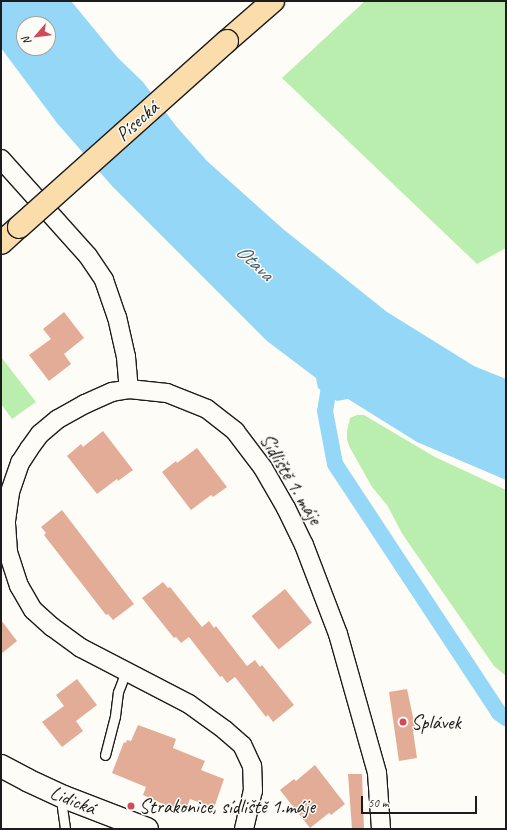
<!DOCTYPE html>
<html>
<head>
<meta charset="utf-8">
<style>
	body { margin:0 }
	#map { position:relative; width:507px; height:830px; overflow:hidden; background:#fdfcf7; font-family:Caveat,sans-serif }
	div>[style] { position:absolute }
	.green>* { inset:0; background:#baeeaf }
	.water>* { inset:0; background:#95d7f7 }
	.canal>* { height:16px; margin:-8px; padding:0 8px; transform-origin:8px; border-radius:8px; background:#95d7f7 }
	.building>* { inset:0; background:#e2ac97; transform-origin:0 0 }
	.roads { filter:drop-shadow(1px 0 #1c1c1c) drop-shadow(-1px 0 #1c1c1c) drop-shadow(0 1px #1c1c1c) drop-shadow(0 -1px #1c1c1c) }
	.service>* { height:9px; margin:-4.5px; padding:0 4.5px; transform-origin:4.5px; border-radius:4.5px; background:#fdfcf7 }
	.minor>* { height:18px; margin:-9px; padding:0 9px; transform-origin:9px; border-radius:9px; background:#fdfcf7 }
	.tertiary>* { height:22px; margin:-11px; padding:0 11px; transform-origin:11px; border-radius:11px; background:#fdfcf7 }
	.primary>* { height:22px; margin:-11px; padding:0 11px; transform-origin:11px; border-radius:11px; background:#faddab }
	.bridges { filter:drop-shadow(1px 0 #1c1c1c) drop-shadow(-1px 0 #1c1c1c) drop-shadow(0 1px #1c1c1c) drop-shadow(0 -1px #1c1c1c) }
	.primary-bridge>* { height:22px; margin:-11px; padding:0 11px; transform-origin:11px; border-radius:11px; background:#faddab }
	.dots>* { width:11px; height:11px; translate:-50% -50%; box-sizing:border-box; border:2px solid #fdfcf7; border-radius:50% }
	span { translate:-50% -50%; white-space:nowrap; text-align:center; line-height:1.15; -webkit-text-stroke:3px #fdfcf7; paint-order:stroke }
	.street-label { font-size:20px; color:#1c1c1c }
	.poi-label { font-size:20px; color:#1c1c1c }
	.left { translate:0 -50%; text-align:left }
	.water-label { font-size:21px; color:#465d69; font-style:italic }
	.frame { position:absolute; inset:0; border:2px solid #1c1c1c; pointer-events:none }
	.north { position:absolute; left:16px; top:16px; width:40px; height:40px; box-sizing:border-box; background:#fdfcf7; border:1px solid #a3a29f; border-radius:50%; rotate:242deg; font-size:11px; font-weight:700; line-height:16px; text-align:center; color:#1c1c1c }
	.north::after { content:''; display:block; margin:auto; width:14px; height:18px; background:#d1495b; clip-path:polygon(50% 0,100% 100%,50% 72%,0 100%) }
	.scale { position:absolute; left:361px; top:796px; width:116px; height:18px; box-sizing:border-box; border:2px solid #1c1c1c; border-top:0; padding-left:5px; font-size:12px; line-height:14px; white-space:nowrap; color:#1c1c1c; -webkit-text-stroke:3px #fdfcf7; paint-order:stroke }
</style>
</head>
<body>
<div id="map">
	<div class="green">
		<i style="clip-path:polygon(365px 1px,506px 1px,506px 248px,477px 264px,282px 78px)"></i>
		<i style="clip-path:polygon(1px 357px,36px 402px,12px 419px,1px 404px)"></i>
		<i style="clip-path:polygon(357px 415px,364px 415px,435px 457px,506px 490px,506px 676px,494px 666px,403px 535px,387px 505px,372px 487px,349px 446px,347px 439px,347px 431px,350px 418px)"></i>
	</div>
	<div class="water">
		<i style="clip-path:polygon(evenodd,1px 1px,71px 1px,118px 58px,143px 82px,176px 126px,207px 161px,283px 229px,387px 312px,474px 366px,506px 379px,506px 480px,417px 442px,348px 399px,337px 401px,318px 388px,316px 378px,267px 341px,112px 186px,57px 123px,1px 48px,1px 1px,24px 24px,48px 24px,48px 48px,24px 48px,24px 24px)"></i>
	</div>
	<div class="canal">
		<i style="left:331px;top:374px;width:37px;rotate:99deg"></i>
		<i style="left:325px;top:411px;width:54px;rotate:79.3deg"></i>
		<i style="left:335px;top:464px;width:298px;rotate:56.6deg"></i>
		<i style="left:499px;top:713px;width:9px;rotate:36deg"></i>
	</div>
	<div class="building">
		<i style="clip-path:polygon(64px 312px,84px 338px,64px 354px,71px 364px,49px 381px,29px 355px,51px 339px,43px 329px)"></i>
		<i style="clip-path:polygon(103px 431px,133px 470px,118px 481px,117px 479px,97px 494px,67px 456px,81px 444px,83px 447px)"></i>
		<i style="clip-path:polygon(197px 448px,227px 487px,213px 497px,211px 495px,191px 510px,162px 472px,176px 461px,177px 463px)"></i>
		<i style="clip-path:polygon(62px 510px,134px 604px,113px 620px,108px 614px,106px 615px,44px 535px,46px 533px,41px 527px)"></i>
		<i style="clip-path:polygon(163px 582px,168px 588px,170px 587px,202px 627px,209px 621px,214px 628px,216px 626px,247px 666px,255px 660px,260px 667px,262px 665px,294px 705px,273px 722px,268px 715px,266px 717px,235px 677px,227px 683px,222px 676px,220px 677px,189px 637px,181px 643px,176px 637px,174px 638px,142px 598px)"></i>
		<i style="left:285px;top:589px;width:43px;height:43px;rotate:51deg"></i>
		<i style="clip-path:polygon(1px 620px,17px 641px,1px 654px)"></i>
		<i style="clip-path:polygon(77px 679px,97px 705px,76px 721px,83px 731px,62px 747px,42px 722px,64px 706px,56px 695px)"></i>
		<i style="clip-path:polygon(407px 689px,416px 731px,413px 731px,417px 758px,399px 761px,389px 692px)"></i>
		<i style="clip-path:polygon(138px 725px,176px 739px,173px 748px,205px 761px,201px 770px,224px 779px,214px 808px,190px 799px,185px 812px,172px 808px,143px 795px,146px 787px,112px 773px,124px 742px,126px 743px,127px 740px,131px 741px)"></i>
		<i style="clip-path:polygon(315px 765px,345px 804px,331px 815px,329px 813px,310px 828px,280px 790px,294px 779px,296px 781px)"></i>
		<i style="clip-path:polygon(348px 774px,362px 774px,364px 829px,352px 829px)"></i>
	</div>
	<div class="roads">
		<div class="service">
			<i style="left:105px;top:755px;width:40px;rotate:-75.6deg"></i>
			<i style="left:115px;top:716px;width:24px;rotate:-83deg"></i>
			<i style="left:118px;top:692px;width:22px;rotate:-69deg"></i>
			<i style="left:64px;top:797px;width:10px;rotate:101deg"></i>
			<i style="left:62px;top:807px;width:22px;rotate:82deg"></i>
		</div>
		<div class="minor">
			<i style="left:1px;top:159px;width:130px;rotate:48.1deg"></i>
			<i style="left:88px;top:256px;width:29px;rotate:56deg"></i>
			<i style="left:104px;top:280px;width:39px;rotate:71deg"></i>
			<i style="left:117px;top:317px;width:41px;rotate:77.3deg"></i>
			<i style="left:126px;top:357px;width:32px;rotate:85deg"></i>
			<i style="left:244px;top:829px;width:39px;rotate:-77deg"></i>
			<i style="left:253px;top:791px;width:25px;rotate:-92deg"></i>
			<i style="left:252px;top:766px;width:23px;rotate:-115deg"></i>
			<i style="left:242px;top:745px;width:23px;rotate:-139deg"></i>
			<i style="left:225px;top:730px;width:44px;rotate:-144.2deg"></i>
			<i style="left:189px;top:704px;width:122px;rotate:-152.6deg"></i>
			<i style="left:81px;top:648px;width:36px;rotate:-144deg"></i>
			<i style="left:52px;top:627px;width:25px;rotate:-138deg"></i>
			<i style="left:33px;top:610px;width:28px;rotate:-120deg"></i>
			<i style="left:19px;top:586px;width:36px;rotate:-108deg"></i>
			<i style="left:8px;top:552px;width:31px;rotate:-94deg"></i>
			<i style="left:6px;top:521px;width:29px;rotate:-82deg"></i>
			<i style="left:10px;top:492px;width:31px;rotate:-71deg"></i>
			<i style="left:20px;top:463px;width:17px;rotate:-57deg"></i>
			<i style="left:29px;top:449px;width:19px;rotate:-54deg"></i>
			<i style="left:40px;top:434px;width:23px;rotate:-40deg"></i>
			<i style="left:58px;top:419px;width:31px;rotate:-29deg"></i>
			<i style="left:85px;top:404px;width:30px;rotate:-24deg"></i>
			<i style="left:112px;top:392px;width:17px;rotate:-10deg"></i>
			<i style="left:129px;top:389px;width:38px;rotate:6deg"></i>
			<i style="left:167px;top:393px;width:43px;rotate:21.8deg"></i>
			<i style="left:207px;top:409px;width:36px;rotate:38deg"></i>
			<i style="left:235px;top:431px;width:46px;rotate:52.9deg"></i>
			<i style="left:263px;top:468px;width:46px;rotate:60.1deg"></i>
			<i style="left:286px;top:508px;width:41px;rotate:64.1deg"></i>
			<i style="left:304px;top:545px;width:95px;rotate:69.1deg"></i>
			<i style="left:338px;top:634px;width:144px;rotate:74.3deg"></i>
			<i style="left:377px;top:773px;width:56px;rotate:85.9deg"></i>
		</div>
		<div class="tertiary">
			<i style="left:1px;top:766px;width:30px;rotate:28deg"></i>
			<i style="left:27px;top:780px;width:41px;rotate:24.7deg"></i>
			<i style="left:64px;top:797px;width:89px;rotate:21.1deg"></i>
		</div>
		<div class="primary">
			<i style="left:227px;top:41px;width:61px;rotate:-41deg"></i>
			<i style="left:1px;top:243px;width:24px;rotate:-42deg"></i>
		</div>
	</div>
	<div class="bridges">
		<div class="primary-bridge">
			<i style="left:19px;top:227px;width:279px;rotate:-41.8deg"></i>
		</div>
	</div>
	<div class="dots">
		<i style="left:403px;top:722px;background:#d1495b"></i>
		<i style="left:131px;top:806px;background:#d1495b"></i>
	</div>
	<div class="street-label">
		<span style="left:137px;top:121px;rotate:-42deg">Písecká</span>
		<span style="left:291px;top:479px;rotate:59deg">Sídliště 1. máje</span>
		<span style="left:73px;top:800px;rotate:22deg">Lidická</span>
	</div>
	<div class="poi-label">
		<span class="left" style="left:411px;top:722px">Splávek</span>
		<span class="left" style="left:139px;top:806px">Strakonice, sídliště 1.máje</span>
	</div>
	<div class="water-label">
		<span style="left:255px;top:262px;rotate:43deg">Otava</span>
	</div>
	<div class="frame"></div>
	<div class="north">N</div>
	<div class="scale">50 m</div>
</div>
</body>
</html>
